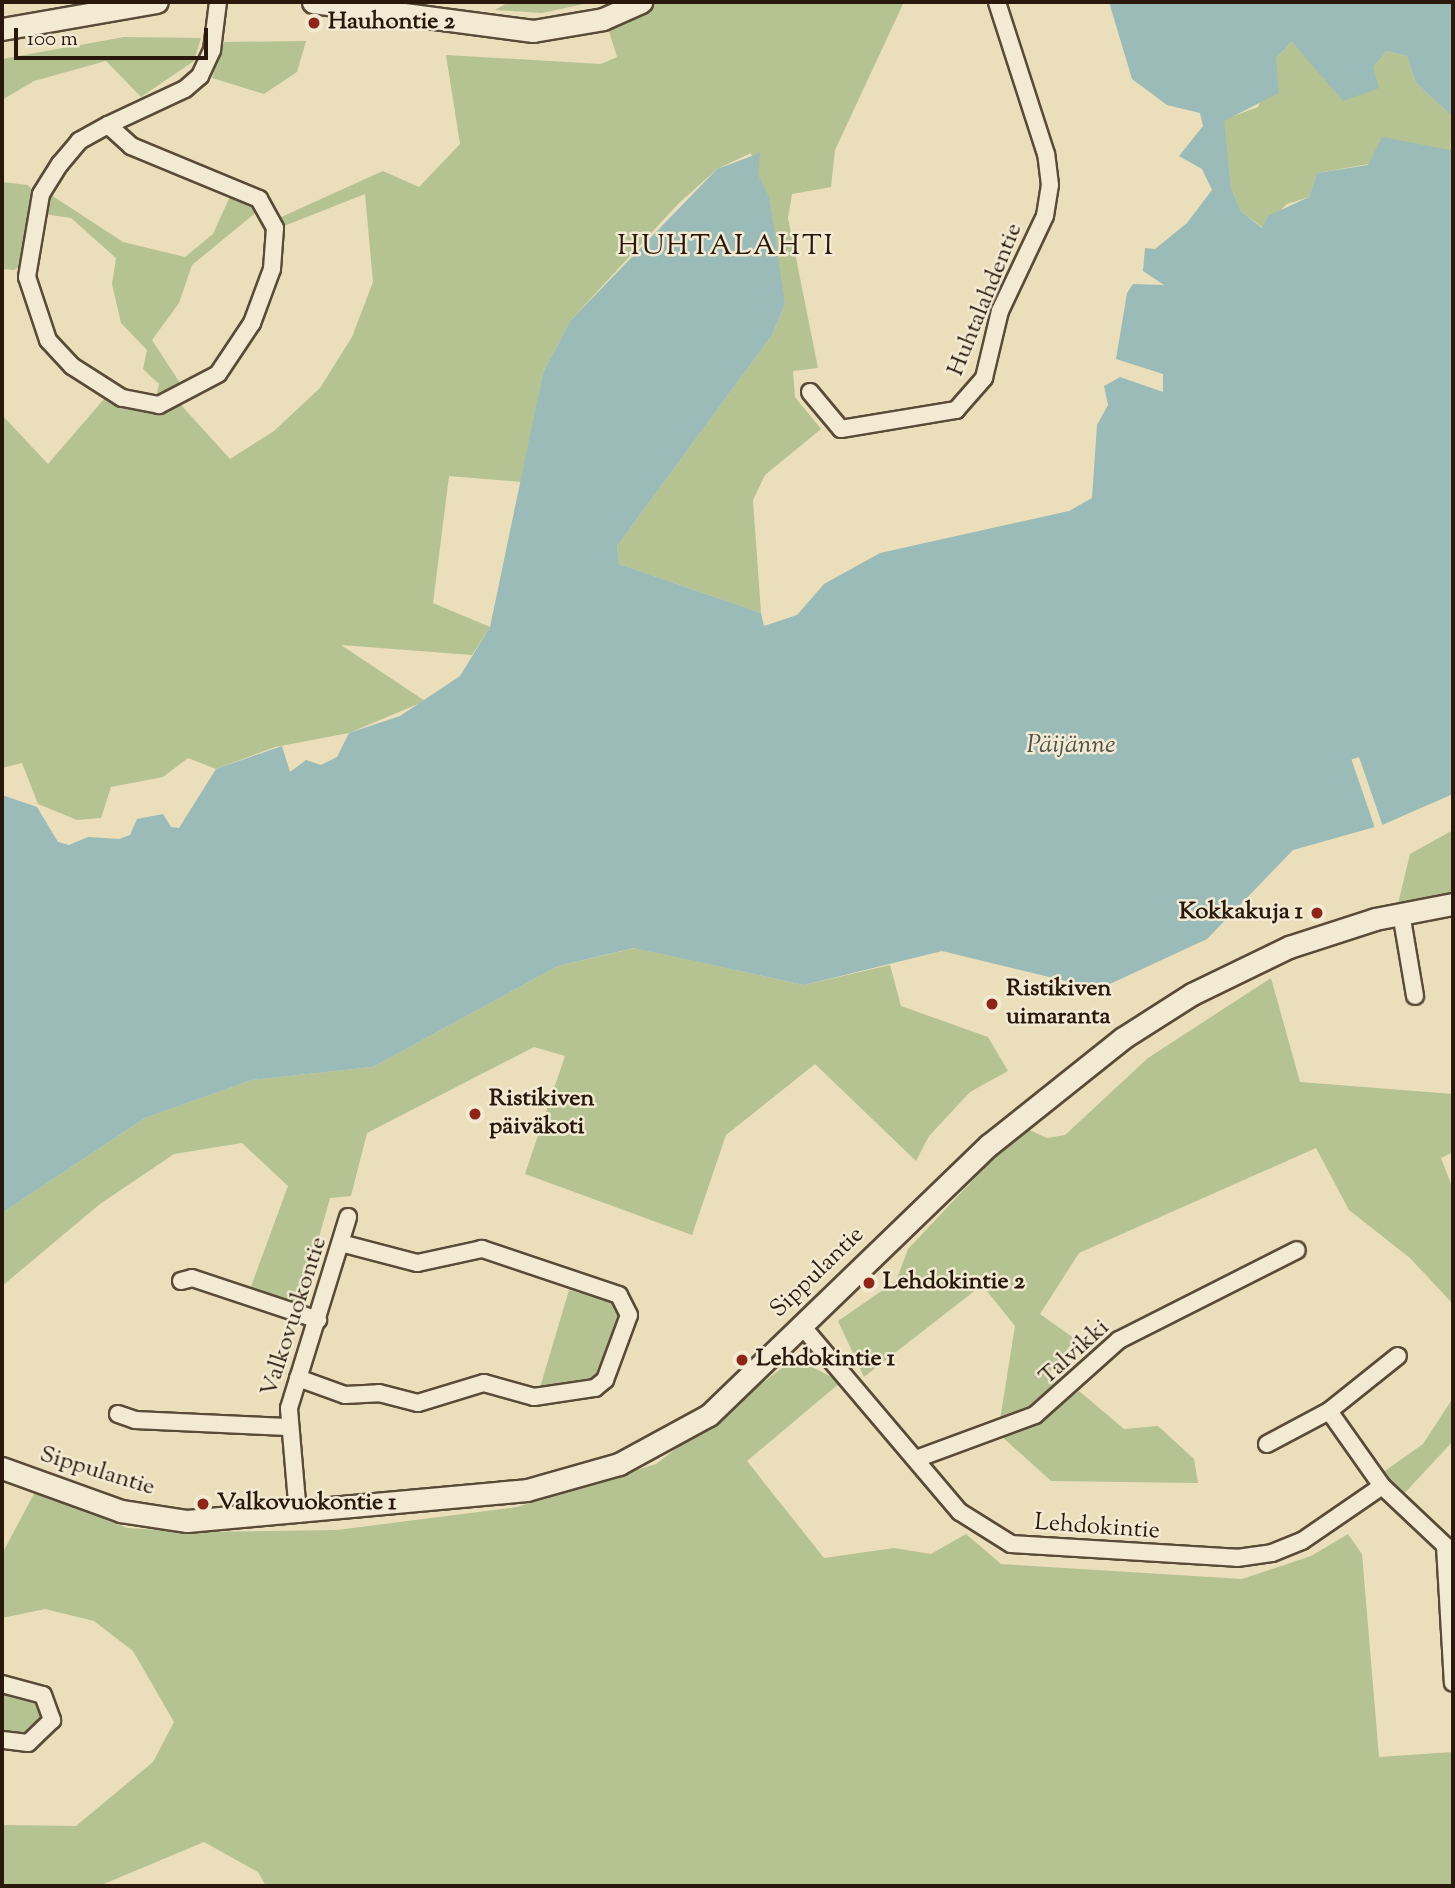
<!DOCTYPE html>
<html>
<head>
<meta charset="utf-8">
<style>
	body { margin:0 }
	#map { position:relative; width:1455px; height:1888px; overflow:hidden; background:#ebdebb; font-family:"Sorts Mill Goudy",serif }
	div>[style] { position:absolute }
	.green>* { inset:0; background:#b5c292 }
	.water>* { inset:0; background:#9abbb7 }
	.pier>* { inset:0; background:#ebdebb; transform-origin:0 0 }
	.roads { filter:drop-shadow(2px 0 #5a4a38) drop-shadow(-2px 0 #5a4a38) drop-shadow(0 2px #5a4a38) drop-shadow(0 -2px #5a4a38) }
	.street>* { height:16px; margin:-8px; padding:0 8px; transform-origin:8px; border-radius:8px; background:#f2ead3 }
	.secondary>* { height:21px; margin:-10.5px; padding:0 10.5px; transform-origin:10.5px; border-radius:10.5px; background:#f2ead3 }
	.dots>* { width:19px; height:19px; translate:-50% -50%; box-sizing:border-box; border:4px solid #f2ead3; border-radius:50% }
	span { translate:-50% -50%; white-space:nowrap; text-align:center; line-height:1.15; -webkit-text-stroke:5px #f2ead3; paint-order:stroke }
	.poi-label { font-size:24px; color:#2a180c; font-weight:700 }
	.left { translate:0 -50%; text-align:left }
	.right { translate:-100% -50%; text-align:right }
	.street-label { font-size:24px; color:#2a180c }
	.water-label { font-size:26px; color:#515148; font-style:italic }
	.quarter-label { font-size:28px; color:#2a180c; letter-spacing:2px }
	.frame { position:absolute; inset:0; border:4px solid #2a180c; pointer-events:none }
	.scale { position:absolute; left:14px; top:28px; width:194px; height:32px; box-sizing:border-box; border:4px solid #2a180c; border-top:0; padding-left:9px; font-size:21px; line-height:24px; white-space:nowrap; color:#2a180c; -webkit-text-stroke:5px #f2ead3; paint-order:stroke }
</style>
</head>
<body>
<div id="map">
	<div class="green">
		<i style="clip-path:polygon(509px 2px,593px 2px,542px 13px,495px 10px)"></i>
		<i style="clip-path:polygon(656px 2px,904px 2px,835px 150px,831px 187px,792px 194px,788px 218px,818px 368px,793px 371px,795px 397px,821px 429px,765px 475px,753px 500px,761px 613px,619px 564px,617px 546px,772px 335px,785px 304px,751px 153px,717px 169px,678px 204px,570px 321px,543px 373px,522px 482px,449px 476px,433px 603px,490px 627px,472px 655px,341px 645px,425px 701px,349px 733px,275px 747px,216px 769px,188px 758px,163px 777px,111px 787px,101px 818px,77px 820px,38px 804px,22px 763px,2px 768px,2px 415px,48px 464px,104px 399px,157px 413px,181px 405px,230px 459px,274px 431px,320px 388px,352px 337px,373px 282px,365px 194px,279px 228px,279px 218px,383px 171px,419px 187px,460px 144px,446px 55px,601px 64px,617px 57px,608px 28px)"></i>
		<i style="clip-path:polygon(124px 37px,201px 38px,194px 61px,141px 97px,106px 61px,34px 81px,2px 100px,2px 59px)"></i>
		<i style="clip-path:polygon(306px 41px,297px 72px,264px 94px,212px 78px,224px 42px)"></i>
		<i style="clip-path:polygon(1292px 42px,1329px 80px,1373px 67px,1387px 51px,1407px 56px,1416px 83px,1453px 117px,1450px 150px,1317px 173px,1309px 197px,1287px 204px,1263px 228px,1241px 211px,1231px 188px,1223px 120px,1258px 107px,1276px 58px)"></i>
		<i style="clip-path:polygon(2px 182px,28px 185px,35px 193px,21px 266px,14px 270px,2px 269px)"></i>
		<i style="clip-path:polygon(232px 192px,259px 210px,192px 265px,179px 303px,152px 340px,182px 386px,156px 398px,159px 384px,143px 369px,147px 350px,121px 323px,112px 284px,116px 258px,71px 218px,44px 214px,48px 193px,123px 242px,185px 257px,213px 234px)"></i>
		<i style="clip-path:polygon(1453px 830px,1453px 894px,1398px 904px,1410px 854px)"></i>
		<i style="clip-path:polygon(635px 948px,804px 985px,890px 965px,901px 1006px,988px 1037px,1008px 1071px,970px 1092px,929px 1136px,916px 1161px,815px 1064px,726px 1135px,692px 1235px,525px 1174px,565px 1056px,534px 1047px,367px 1133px,351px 1196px,330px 1198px,299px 1309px,249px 1292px,288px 1186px,242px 1143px,174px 1154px,100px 1204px,2px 1286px,2px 1213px,145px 1118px,252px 1080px,373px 1067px,558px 966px)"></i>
		<i style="clip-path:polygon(1271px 978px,1300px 1082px,1453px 1094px,1453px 1152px,1441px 1158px,1453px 1189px,1453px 1304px,1410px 1258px,1349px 1210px,1316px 1148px,1079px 1253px,1040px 1314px,1075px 1339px,1050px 1373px,1064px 1385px,1032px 1408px,1000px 1420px,1015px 1326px,982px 1285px,864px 1377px,838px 1321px,896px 1281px,908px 1249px,1023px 1127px,1047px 1138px,1065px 1135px,1148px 1058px)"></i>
		<i style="clip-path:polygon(569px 1290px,614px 1303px,621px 1316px,593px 1382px,539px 1391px)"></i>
		<i style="clip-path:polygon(795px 1358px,841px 1382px,747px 1461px,824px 1558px,894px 1548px,931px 1554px,966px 1534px,1001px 1564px,1242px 1579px,1311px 1556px,1348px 1534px,1362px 1554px,1379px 1757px,1453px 1752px,1453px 1886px,266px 1886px,258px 1872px,204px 1842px,99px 1886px,2px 1886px,2px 1825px,76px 1826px,153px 1762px,174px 1722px,133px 1651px,94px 1621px,45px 1609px,2px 1618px,2px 1554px,36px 1490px,127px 1528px,193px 1532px,337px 1530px,517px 1507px,656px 1464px)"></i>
		<i style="clip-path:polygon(1079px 1391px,1124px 1429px,1158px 1426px,1194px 1459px,1198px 1483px,1051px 1481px,999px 1434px,1037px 1420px)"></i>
		<i style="clip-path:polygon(1453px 1398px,1453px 1441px,1401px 1497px,1379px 1475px,1423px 1444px)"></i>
		<i style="clip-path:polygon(2px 1689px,39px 1699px,46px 1713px,30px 1738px,2px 1735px)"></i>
	</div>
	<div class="water">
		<i style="clip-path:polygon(1109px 2px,1453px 2px,1453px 117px,1416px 83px,1407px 56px,1387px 51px,1373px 67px,1379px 88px,1343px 101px,1292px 42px,1276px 58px,1279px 93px,1224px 121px,1231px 188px,1241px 211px,1262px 228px,1268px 216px,1309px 197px,1317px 173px,1368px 165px,1382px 137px,1450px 150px,1453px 138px,1453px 794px,1382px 825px,1293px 850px,1207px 939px,1099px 989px,942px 951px,804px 985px,634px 948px,558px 966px,373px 1067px,252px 1080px,145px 1118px,2px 1213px,2px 795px,37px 807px,58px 842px,69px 845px,88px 837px,119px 839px,130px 835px,137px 819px,163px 814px,171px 827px,179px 828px,216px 769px,282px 746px,290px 772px,306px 760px,321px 765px,337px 757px,349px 733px,400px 716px,460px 676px,490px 627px,543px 373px,570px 321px,717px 169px,760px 153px,758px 175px,769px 197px,785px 304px,772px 335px,617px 546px,619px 564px,761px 613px,764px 626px,797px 615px,824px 584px,880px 553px,1069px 511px,1092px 498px,1097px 425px,1108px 405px,1104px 386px,1120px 377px,1163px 392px,1163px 374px,1116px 359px,1127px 293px,1133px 284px,1164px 285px,1143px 271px,1145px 248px,1155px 249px,1187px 223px,1212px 190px,1202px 169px,1179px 156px,1203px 126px,1200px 113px,1167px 105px,1132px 79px)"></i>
	</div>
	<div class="pier">
		<i style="left:1359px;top:757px;width:72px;height:8px;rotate:71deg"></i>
	</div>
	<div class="roads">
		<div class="street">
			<i style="left:108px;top:125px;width:31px;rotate:42deg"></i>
			<i style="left:131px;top:146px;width:139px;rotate:22.5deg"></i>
			<i style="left:259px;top:199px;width:33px;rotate:61deg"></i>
			<i style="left:275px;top:228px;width:41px;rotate:94.2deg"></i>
			<i style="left:272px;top:269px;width:58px;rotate:110.3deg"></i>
			<i style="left:252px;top:323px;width:61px;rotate:123.7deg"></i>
			<i style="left:218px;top:374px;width:67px;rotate:152.3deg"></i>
			<i style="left:159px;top:405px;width:38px;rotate:-169deg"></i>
			<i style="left:122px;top:398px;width:59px;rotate:-147.4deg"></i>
			<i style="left:72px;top:366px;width:35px;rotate:-133deg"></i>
			<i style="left:48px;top:340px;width:66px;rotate:-108.4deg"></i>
			<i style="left:27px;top:277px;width:84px;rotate:-80.4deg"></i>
			<i style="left:41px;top:194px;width:36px;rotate:-58deg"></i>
			<i style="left:60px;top:164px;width:30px;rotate:-50deg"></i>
			<i style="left:79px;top:141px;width:33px;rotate:-29deg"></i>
			<i style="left:108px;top:125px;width:85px;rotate:-25.1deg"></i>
			<i style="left:185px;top:89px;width:20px;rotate:-41deg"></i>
			<i style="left:200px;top:76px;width:29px;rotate:-65deg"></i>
			<i style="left:212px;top:50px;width:48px;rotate:-82.9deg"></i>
			<i style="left:810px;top:392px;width:48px;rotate:50deg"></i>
			<i style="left:841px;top:429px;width:117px;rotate:-9.4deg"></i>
			<i style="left:956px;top:410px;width:43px;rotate:-48.8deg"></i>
			<i style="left:984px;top:378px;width:69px;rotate:-76.6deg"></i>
			<i style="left:1000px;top:311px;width:105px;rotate:-64.7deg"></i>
			<i style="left:1045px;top:216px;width:31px;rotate:-81deg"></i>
			<i style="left:1050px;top:185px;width:31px;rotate:-97deg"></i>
			<i style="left:1046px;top:154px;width:160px;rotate:-107.9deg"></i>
			<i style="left:1401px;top:913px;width:84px;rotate:80.4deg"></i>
			<i style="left:181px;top:1281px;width:11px;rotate:-15deg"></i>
			<i style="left:192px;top:1278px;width:133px;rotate:18.4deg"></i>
			<i style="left:802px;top:1326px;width:244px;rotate:49.7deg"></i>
			<i style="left:960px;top:1512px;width:60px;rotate:32.1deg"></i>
			<i style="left:1011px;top:1544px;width:226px;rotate:3.5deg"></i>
			<i style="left:1237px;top:1558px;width:35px;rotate:-8deg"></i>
			<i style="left:1272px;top:1553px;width:32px;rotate:-22deg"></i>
			<i style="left:1302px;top:1541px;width:97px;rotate:-34.5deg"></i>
			<i style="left:298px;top:1378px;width:50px;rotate:19.9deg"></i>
			<i style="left:345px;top:1395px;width:34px;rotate:-3deg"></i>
			<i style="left:379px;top:1393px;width:40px;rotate:14.4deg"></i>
			<i style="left:418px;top:1403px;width:69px;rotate:-16.9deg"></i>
			<i style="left:484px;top:1383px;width:52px;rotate:15.6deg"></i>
			<i style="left:534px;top:1397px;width:62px;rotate:-8.4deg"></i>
			<i style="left:595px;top:1388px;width:13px;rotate:-39deg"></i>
			<i style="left:605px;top:1380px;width:69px;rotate:-69.7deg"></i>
			<i style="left:629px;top:1315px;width:22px;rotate:-117deg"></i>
			<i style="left:619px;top:1295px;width:145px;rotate:-161.4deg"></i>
			<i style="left:482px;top:1249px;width:66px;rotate:167.8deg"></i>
			<i style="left:417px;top:1263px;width:75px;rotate:-165.4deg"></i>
			<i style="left:1329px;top:1411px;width:92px;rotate:54.8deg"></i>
			<i style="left:1382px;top:1486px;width:98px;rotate:43.3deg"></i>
			<i style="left:118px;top:1414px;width:18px;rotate:19deg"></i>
			<i style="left:135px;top:1420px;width:152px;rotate:2.6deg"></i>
			<i style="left:1267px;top:1444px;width:70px;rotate:-28deg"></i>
			<i style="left:1329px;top:1411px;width:88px;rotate:-38.6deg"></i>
			<i style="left:916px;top:1459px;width:127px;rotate:-20.3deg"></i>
			<i style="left:1035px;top:1415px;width:113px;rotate:-41.8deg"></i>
			<i style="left:1119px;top:1340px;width:199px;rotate:-26.8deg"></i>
			<i style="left:298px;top:1514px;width:106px;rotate:-94.9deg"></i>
			<i style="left:289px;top:1408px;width:200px;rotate:-72.8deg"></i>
			<i style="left:1445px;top:1546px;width:137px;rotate:86.7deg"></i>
			<i style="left:2px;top:1684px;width:42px;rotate:15deg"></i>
			<i style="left:43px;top:1695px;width:27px;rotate:70deg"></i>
			<i style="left:52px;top:1720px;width:33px;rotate:136deg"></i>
			<i style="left:28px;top:1743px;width:26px;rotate:-173deg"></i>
		</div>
		<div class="secondary">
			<i style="left:313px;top:2px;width:222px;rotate:7.5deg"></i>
			<i style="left:533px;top:31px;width:71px;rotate:-9.7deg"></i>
			<i style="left:603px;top:19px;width:42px;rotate:-24.1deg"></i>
			<i style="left:2px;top:29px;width:157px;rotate:-9.9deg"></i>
			<i style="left:2px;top:1468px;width:127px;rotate:19.9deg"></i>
			<i style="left:121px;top:1511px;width:67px;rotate:8.6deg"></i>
			<i style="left:187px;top:1521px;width:341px;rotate:-5.2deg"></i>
			<i style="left:527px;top:1490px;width:96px;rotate:-15.8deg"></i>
			<i style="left:619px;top:1464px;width:102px;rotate:-28.6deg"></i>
			<i style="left:709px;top:1415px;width:389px;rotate:-44deg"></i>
			<i style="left:989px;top:1145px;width:171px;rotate:-38.6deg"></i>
			<i style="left:1123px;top:1038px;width:82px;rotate:-32.5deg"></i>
			<i style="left:1192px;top:994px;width:108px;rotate:-25.9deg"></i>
			<i style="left:1289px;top:947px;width:90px;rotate:-18deg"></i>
			<i style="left:1375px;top:919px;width:79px;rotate:-10.9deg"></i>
		</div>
	</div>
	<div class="dots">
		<i style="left:314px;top:23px;background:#8f2418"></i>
		<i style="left:1317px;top:913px;background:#8f2418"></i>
		<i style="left:992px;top:1004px;background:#8f2418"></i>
		<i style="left:475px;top:1114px;background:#8f2418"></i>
		<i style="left:869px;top:1283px;background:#8f2418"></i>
		<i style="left:742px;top:1360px;background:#8f2418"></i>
		<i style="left:203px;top:1504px;background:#8f2418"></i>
	</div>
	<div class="poi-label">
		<span class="left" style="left:328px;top:23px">Hauhontie 2</span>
		<span class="right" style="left:1303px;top:913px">Kokkakuja 1</span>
		<span class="left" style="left:1006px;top:1004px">Ristikiven<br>uimaranta</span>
		<span class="left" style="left:489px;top:1114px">Ristikiven<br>päiväkoti</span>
		<span class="left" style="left:883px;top:1283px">Lehdokintie 2</span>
		<span class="left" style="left:756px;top:1360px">Lehdokintie 1</span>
		<span class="left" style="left:217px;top:1504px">Valkovuokontie 1</span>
	</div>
	<div class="street-label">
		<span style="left:986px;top:300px;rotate:-68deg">Huhtalahdentie</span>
		<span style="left:818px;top:1273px;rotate:-44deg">Sippulantie</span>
		<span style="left:295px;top:1317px;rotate:-72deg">Valkovuokontie</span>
		<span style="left:1075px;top:1353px;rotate:-42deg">Talvikki</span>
		<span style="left:97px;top:1472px;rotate:17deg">Sippulantie</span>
		<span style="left:1097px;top:1528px;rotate:4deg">Lehdokintie</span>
	</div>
	<div class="water-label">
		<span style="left:1071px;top:746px">Päijänne</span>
	</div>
	<div class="quarter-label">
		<span style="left:726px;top:247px">HUHTALAHTI</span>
	</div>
	<div class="frame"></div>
	<div class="scale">100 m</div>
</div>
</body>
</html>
